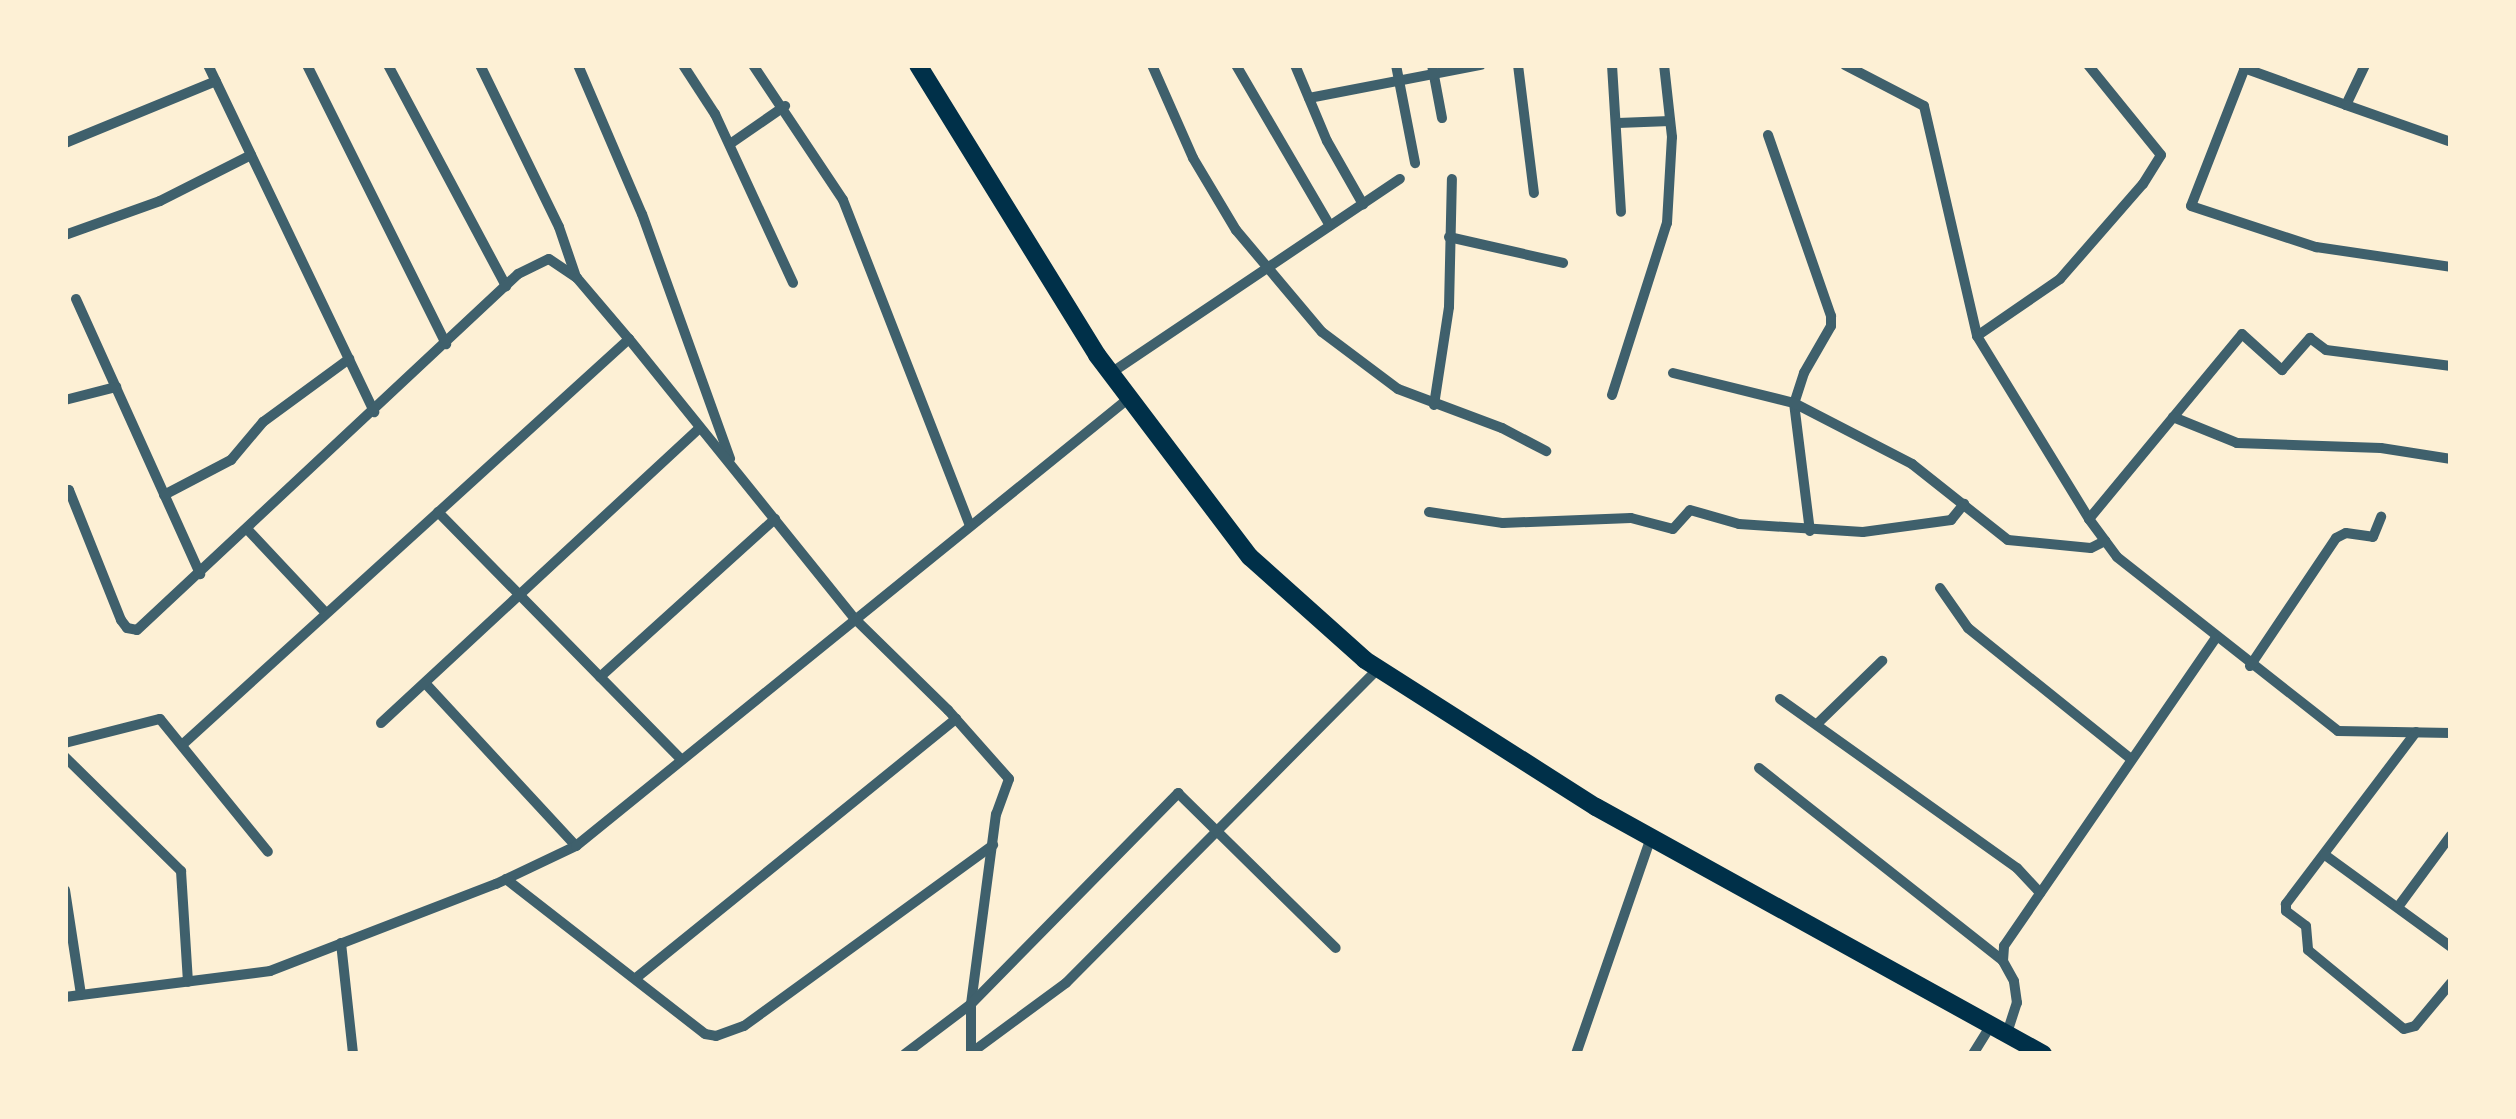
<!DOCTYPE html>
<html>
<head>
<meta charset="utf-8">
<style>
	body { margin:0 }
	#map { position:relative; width:2516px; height:1119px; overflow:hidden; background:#fdf0d5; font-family:"Roboto Condensed",sans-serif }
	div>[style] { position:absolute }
	.minor>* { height:10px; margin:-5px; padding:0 5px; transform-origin:5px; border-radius:5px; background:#3f606c }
	.secondary>* { height:18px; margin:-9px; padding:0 9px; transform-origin:9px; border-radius:9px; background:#003049 }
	span { translate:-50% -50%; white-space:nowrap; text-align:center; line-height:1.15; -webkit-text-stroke:10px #fdf0d5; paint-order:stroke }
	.frame { position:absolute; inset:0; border:68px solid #fdf0d5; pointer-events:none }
</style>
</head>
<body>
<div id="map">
	<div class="minor">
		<i style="left:208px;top:65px;width:385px;rotate:64.4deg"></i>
		<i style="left:307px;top:65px;width:312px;rotate:63.5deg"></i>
		<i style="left:388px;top:65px;width:251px;rotate:61.9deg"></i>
		<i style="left:480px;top:65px;width:180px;rotate:64deg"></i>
		<i style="left:559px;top:227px;width:53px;rotate:71.2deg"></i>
		<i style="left:578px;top:65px;width:162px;rotate:66.8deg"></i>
		<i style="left:642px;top:214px;width:260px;rotate:70.2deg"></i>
		<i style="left:683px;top:65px;width:59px;rotate:56.9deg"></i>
		<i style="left:715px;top:114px;width:186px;rotate:65.2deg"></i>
		<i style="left:753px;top:65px;width:162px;rotate:56.3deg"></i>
		<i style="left:843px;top:200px;width:350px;rotate:68.7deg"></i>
		<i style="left:1152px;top:65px;width:102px;rotate:66.2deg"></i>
		<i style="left:1193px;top:158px;width:84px;rotate:59.2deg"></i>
		<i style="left:1236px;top:230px;width:133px;rotate:49.9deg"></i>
		<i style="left:1322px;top:332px;width:95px;rotate:36.9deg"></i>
		<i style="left:1398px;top:389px;width:111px;rotate:20.6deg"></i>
		<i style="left:1502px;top:428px;width:50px;rotate:27.6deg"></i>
		<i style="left:1236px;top:65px;width:186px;rotate:59.7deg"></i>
		<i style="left:1295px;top:65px;width:82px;rotate:67.2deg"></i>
		<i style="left:1327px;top:141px;width:73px;rotate:60.3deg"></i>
		<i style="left:1396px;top:65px;width:100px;rotate:79deg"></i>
		<i style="left:1432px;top:65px;width:54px;rotate:79.3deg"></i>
		<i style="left:1518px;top:65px;width:129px;rotate:82.9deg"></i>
		<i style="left:1612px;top:65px;width:147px;rotate:86.5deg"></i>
		<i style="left:1845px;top:65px;width:89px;rotate:27.4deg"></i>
		<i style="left:1924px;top:106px;width:236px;rotate:77deg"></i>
		<i style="left:1977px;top:336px;width:215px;rotate:58.5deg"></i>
		<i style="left:2089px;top:519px;width:240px;rotate:-50.4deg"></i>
		<i style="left:2242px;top:334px;width:54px;rotate:42deg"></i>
		<i style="left:2282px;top:370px;width:43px;rotate:-48.8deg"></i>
		<i style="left:2310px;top:338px;width:20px;rotate:37deg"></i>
		<i style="left:2326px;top:350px;width:126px;rotate:7.3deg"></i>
		<i style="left:2246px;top:65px;width:151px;rotate:111.3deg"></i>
		<i style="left:2191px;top:206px;width:132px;rotate:18.2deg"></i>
		<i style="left:2316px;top:247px;width:136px;rotate:8.4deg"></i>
		<i style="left:2244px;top:68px;width:109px;rotate:19.9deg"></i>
		<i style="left:2346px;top:105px;width:44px;rotate:-64.6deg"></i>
		<i style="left:1309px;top:98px;width:175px;rotate:-10.9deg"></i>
		<i style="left:2346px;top:105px;width:111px;rotate:19.4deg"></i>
		<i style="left:1618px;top:123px;width:52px;rotate:-2.2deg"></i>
		<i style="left:1768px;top:135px;width:192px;rotate:70.8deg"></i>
		<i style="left:1831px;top:316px;width:10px;rotate:90deg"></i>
		<i style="left:1831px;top:326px;width:54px;rotate:119.9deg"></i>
		<i style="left:1804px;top:373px;width:32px;rotate:108deg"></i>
		<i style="left:1794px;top:403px;width:129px;rotate:82.9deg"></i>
		<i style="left:65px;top:143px;width:163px;rotate:-22.3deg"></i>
		<i style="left:730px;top:144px;width:67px;rotate:-34.6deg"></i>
		<i style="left:65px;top:235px;width:101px;rotate:-19.7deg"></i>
		<i style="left:160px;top:201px;width:102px;rotate:-26.8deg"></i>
		<i style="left:1449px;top:237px;width:117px;rotate:12.8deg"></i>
		<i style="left:76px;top:299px;width:302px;rotate:65.7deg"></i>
		<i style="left:1977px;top:336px;width:101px;rotate:-34.5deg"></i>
		<i style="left:2060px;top:279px;width:126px;rotate:-48.9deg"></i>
		<i style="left:2143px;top:184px;width:34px;rotate:-58deg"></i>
		<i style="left:2161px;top:155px;width:116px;rotate:-129deg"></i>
		<i style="left:1111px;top:373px;width:348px;rotate:-33.9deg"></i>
		<i style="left:1673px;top:373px;width:125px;rotate:13.9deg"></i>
		<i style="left:1794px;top:403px;width:133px;rotate:27.3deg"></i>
		<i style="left:1912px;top:464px;width:122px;rotate:38.4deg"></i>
		<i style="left:2008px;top:540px;width:83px;rotate:5.5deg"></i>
		<i style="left:2091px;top:548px;width:16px;rotate:-27deg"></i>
		<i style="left:1612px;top:395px;width:181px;rotate:-72.3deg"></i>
		<i style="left:1667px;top:223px;width:86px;rotate:-86.7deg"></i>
		<i style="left:1672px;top:137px;width:72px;rotate:-96.3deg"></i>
		<i style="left:65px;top:400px;width:53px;rotate:-14.3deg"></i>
		<i style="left:1434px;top:405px;width:99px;rotate:-81.3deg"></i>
		<i style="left:1449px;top:307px;width:128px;rotate:-88.7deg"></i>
		<i style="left:2173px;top:417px;width:69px;rotate:22.1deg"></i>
		<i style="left:2237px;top:443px;width:144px;rotate:2deg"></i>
		<i style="left:2381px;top:448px;width:71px;rotate:8.9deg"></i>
		<i style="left:65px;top:491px;width:4px;rotate:-14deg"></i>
		<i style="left:69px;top:490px;width:140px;rotate:68.2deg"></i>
		<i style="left:121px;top:620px;width:10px;rotate:53deg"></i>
		<i style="left:127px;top:628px;width:10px;rotate:11deg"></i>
		<i style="left:137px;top:630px;width:521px;rotate:-43.06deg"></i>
		<i style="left:518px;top:274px;width:34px;rotate:-26deg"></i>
		<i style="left:549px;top:259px;width:34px;rotate:34deg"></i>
		<i style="left:577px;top:278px;width:80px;rotate:49.6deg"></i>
		<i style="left:629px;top:339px;width:358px;rotate:51.1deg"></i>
		<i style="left:854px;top:618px;width:132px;rotate:44.4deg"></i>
		<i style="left:948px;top:710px;width:92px;rotate:48.5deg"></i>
		<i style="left:1009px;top:779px;width:37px;rotate:110deg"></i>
		<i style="left:996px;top:814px;width:192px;rotate:97.5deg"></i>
		<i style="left:971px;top:1004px;width:83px;rotate:142.9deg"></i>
		<i style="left:164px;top:495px;width:76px;rotate:-27.6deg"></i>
		<i style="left:231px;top:460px;width:50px;rotate:-49.9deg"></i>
		<i style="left:263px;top:422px;width:107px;rotate:-36.2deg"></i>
		<i style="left:438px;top:512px;width:346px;rotate:45.5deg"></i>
		<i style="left:1429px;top:512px;width:75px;rotate:8.5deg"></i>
		<i style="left:1503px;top:523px;width:128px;rotate:-2.2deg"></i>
		<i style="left:1631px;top:518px;width:43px;rotate:14.7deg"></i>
		<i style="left:1673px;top:529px;width:25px;rotate:-48deg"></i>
		<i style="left:1690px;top:510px;width:51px;rotate:15.9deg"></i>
		<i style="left:1739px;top:524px;width:124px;rotate:3.7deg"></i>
		<i style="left:1863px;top:532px;width:89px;rotate:-7.8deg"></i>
		<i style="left:1951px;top:520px;width:21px;rotate:-51deg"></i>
		<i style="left:2089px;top:519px;width:47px;rotate:53.6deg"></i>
		<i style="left:2117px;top:557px;width:281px;rotate:38.2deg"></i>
		<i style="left:2338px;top:731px;width:113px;rotate:1deg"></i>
		<i style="left:248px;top:530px;width:114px;rotate:46.8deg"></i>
		<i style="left:1940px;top:588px;width:49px;rotate:55deg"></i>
		<i style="left:1968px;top:628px;width:209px;rotate:38.8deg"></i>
		<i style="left:2250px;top:666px;width:154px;rotate:-56.1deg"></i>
		<i style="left:2336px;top:538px;width:11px;rotate:-27deg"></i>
		<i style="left:2346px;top:533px;width:27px;rotate:8deg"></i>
		<i style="left:2373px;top:537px;width:22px;rotate:-68deg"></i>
		<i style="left:600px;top:677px;width:236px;rotate:-42.1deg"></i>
		<i style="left:425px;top:683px;width:222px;rotate:47.2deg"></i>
		<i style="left:1780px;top:699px;width:291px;rotate:35.5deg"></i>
		<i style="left:2017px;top:868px;width:34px;rotate:47deg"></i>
		<i style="left:381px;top:723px;width:434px;rotate:-42.8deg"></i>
		<i style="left:1817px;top:724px;width:91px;rotate:-44.1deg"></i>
		<i style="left:2416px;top:732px;width:216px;rotate:127.1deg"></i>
		<i style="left:2286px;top:904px;width:7px;rotate:90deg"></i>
		<i style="left:2286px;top:911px;width:25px;rotate:37deg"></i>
		<i style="left:2306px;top:926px;width:24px;rotate:85deg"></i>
		<i style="left:2308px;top:950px;width:124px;rotate:39.5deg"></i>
		<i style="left:2404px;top:1029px;width:11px;rotate:-15deg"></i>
		<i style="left:2415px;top:1026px;width:56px;rotate:-50.1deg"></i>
		<i style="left:65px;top:743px;width:98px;rotate:-14.2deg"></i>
		<i style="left:160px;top:719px;width:171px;rotate:50.9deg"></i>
		<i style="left:182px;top:745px;width:604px;rotate:-42.25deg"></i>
		<i style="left:65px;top:757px;width:163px;rotate:44.5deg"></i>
		<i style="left:181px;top:871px;width:111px;rotate:86.4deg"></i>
		<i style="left:1759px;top:768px;width:311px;rotate:38.3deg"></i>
		<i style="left:2325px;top:855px;width:156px;rotate:36.1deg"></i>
		<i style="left:506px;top:879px;width:252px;rotate:37.9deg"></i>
		<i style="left:705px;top:1034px;width:11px;rotate:10deg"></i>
		<i style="left:716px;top:1036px;width:30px;rotate:-20deg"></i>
		<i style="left:744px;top:1026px;width:308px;rotate:-36deg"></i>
		<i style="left:65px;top:890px;width:106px;rotate:81.3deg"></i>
		<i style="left:2398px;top:907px;width:89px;rotate:-53.6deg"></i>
		<i style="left:341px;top:943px;width:112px;rotate:83.8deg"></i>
		<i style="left:636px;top:978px;width:412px;rotate:-39deg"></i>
		<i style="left:65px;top:997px;width:207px;rotate:-7.2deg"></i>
		<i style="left:270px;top:971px;width:242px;rotate:-21.1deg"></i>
		<i style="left:496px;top:884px;width:89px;rotate:-25.4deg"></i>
		<i style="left:576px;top:846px;width:712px;rotate:-39.01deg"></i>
		<i style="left:2007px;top:1033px;width:32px;rotate:-72deg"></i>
		<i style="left:2017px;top:1003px;width:22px;rotate:-98deg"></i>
		<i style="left:2014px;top:981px;width:23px;rotate:-119deg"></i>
		<i style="left:2003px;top:961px;width:15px;rotate:-86deg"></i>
		<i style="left:2004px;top:946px;width:373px;rotate:-55.5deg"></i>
		<i style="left:971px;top:1053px;width:118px;rotate:-36.4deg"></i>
		<i style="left:1066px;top:983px;width:444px;rotate:-45.2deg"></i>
		<i style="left:971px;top:1054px;width:50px;rotate:-90deg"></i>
		<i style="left:971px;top:1004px;width:296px;rotate:-45.5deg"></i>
		<i style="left:1178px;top:793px;width:221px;rotate:44.5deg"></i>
		<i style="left:1576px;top:1054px;width:230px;rotate:-70.9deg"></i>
		<i style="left:1973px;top:1054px;width:36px;rotate:-58deg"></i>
	</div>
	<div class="secondary">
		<i style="left:918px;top:65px;width:341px;rotate:58.3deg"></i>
		<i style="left:1097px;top:355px;width:253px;rotate:52.9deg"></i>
		<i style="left:1250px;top:557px;width:154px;rotate:41.8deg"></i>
		<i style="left:1365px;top:660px;width:274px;rotate:32.5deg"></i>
		<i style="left:1596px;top:807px;width:511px;rotate:28.92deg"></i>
	</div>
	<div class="frame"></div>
</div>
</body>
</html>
